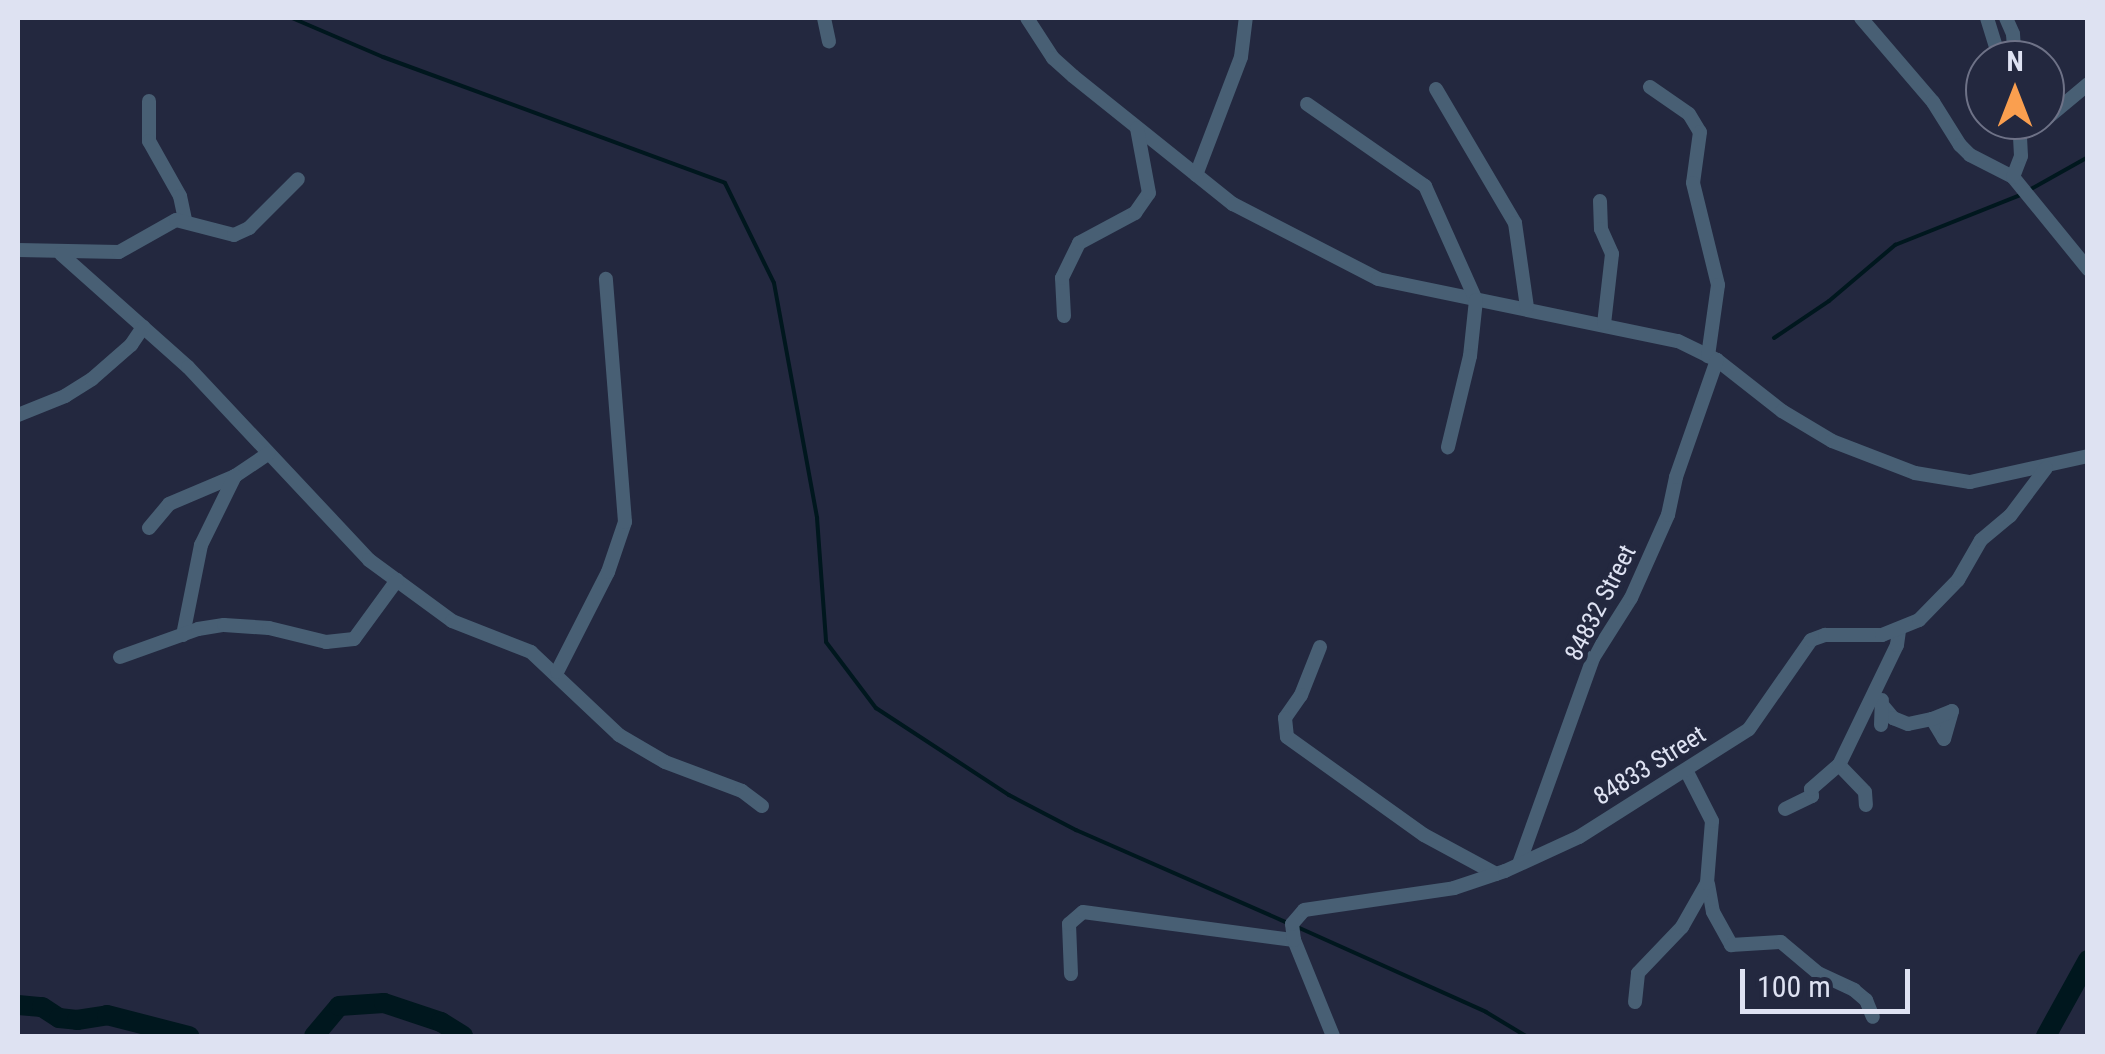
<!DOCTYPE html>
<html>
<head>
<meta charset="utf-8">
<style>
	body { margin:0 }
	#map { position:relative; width:2105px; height:1054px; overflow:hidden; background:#23283f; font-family:"Roboto Condensed",sans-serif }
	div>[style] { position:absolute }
	.stream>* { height:4px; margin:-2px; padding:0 2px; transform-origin:2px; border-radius:2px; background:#00171e }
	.river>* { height:20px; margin:-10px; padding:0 10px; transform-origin:10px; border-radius:10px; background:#00171e }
	.minor>* { height:14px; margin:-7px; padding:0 7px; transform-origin:7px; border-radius:7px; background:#485f74 }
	span { translate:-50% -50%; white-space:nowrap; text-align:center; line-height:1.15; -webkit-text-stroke:10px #23283f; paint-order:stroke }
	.street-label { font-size:25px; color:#dee2f2 }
	.frame { position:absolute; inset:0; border:20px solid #dee2f2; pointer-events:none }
	.north { position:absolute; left:1965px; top:40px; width:100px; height:100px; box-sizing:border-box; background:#23283f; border:2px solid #6e7287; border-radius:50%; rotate:0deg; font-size:28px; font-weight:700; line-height:40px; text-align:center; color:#dee2f2 }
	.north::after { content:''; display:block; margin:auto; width:35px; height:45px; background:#fa9f4f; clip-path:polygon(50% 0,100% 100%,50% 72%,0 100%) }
	.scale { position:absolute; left:1740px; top:969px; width:170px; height:45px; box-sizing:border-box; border:5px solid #dee2f2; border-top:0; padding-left:12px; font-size:30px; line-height:35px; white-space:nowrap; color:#dee2f2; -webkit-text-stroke:8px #23283f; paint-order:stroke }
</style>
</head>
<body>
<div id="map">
	<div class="stream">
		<i style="left:292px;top:18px;width:99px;rotate:23.2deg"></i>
		<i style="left:383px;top:57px;width:364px;rotate:20.2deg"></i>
		<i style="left:725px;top:183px;width:111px;rotate:63.9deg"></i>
		<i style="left:774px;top:283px;width:239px;rotate:79.6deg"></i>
		<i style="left:817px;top:518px;width:124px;rotate:85.8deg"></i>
		<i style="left:826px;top:642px;width:83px;rotate:52.9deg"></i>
		<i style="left:876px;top:708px;width:159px;rotate:33.2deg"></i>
		<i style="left:1009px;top:795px;width:76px;rotate:27.6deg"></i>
		<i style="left:1076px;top:830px;width:229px;rotate:23.7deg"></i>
		<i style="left:2031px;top:189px;width:65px;rotate:-29.3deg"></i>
		<i style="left:1774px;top:338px;width:66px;rotate:-33.9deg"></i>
		<i style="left:1829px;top:301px;width:87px;rotate:-40.3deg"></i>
		<i style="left:1895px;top:245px;width:138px;rotate:-21.7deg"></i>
		<i style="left:1295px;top:926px;width:209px;rotate:24.2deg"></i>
		<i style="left:1486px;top:1012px;width:47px;rotate:31deg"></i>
		<i style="left:2037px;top:1036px;width:14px;rotate:-36deg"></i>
	</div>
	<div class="river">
		<i style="left:18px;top:1005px;width:24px;rotate:5deg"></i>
		<i style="left:42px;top:1007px;width:20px;rotate:33deg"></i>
		<i style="left:59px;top:1018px;width:18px;rotate:6deg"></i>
		<i style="left:77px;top:1020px;width:30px;rotate:-9deg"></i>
		<i style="left:107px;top:1015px;width:85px;rotate:14.4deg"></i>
		<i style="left:314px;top:1036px;width:39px;rotate:-50deg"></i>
		<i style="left:339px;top:1006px;width:45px;rotate:-3.8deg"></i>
		<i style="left:384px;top:1003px;width:60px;rotate:18.4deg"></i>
		<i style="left:441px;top:1022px;width:26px;rotate:32deg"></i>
		<i style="left:2046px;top:1036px;width:87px;rotate:-61.1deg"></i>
	</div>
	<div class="minor">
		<i style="left:824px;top:18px;width:24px;rotate:78deg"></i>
		<i style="left:1027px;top:18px;width:48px;rotate:57deg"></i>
		<i style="left:1053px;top:58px;width:27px;rotate:42deg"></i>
		<i style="left:1073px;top:76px;width:205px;rotate:38.7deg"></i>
		<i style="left:1233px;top:204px;width:163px;rotate:27.3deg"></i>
		<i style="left:1378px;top:279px;width:306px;rotate:11.7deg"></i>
		<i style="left:1678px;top:341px;width:43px;rotate:26deg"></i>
		<i style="left:1717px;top:360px;width:83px;rotate:38.1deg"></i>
		<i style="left:1782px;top:411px;width:58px;rotate:31deg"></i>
		<i style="left:1832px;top:441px;width:89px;rotate:21.1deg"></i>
		<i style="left:1915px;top:473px;width:56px;rotate:9.3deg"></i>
		<i style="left:1970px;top:482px;width:121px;rotate:-12.4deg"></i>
		<i style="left:1861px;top:18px;width:111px;rotate:49.4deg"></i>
		<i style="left:1933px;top:102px;width:51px;rotate:57.9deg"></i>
		<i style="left:1960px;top:145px;width:14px;rotate:45deg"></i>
		<i style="left:1970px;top:155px;width:48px;rotate:27.1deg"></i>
		<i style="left:2013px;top:177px;width:119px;rotate:50.8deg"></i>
		<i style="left:1987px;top:18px;width:44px;rotate:72.8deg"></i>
		<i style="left:2006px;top:18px;width:17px;rotate:66deg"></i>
		<i style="left:2013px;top:34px;width:26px;rotate:86deg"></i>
		<i style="left:1650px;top:87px;width:47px;rotate:34.7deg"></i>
		<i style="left:1689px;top:114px;width:21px;rotate:59deg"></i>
		<i style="left:1700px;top:132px;width:51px;rotate:97.8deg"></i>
		<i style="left:1693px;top:183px;width:105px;rotate:76.2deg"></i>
		<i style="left:1718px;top:285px;width:72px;rotate:98deg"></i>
		<i style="left:1436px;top:89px;width:156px;rotate:59.5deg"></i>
		<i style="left:1515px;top:223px;width:85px;rotate:81.9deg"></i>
		<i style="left:149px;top:101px;width:40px;rotate:90deg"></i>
		<i style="left:149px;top:141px;width:63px;rotate:60.6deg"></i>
		<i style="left:180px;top:196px;width:25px;rotate:78deg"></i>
		<i style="left:1307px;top:104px;width:144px;rotate:34.8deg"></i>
		<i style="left:1425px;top:186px;width:125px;rotate:65.9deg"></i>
		<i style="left:1476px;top:300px;width:56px;rotate:96.1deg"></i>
		<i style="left:1470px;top:356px;width:94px;rotate:103.6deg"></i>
		<i style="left:2045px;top:120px;width:56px;rotate:-39.9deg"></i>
		<i style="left:1196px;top:175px;width:126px;rotate:-69.1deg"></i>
		<i style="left:1241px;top:57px;width:39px;rotate:-83deg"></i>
		<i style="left:2013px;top:177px;width:22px;rotate:-69deg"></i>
		<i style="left:2021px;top:156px;width:36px;rotate:-93deg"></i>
		<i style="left:1600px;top:201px;width:28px;rotate:88deg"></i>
		<i style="left:1601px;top:229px;width:27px;rotate:66deg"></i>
		<i style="left:1612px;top:254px;width:70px;rotate:96.5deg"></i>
		<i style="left:18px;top:250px;width:101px;rotate:1.1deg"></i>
		<i style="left:119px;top:252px;width:65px;rotate:-29.3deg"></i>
		<i style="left:176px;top:220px;width:60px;rotate:14.5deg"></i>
		<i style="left:234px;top:235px;width:17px;rotate:-25deg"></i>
		<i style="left:249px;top:228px;width:69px;rotate:-45deg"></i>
		<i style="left:61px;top:254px;width:170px;rotate:41.7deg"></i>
		<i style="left:188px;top:367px;width:265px;rotate:46.8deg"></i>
		<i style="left:369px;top:560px;width:103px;rotate:36.3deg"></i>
		<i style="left:452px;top:621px;width:85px;rotate:21.4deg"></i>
		<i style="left:531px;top:652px;width:121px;rotate:43.3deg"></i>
		<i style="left:619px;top:735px;width:53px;rotate:30.4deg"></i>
		<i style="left:665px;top:762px;width:82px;rotate:20.6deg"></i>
		<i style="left:742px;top:791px;width:25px;rotate:37deg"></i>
		<i style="left:1064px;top:316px;width:38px;rotate:-93deg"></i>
		<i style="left:1062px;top:278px;width:39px;rotate:-64deg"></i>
		<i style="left:1079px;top:243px;width:64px;rotate:-28.2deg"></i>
		<i style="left:1135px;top:213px;width:24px;rotate:-55deg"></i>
		<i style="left:1149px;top:193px;width:66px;rotate:-100.5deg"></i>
		<i style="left:18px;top:415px;width:51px;rotate:-22deg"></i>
		<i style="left:65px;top:396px;width:32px;rotate:-32deg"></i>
		<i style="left:92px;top:379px;width:52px;rotate:-41.1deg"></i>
		<i style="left:131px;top:345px;width:22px;rotate:-56deg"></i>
		<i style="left:149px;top:528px;width:31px;rotate:-50deg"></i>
		<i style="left:169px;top:504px;width:72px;rotate:-23deg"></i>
		<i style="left:235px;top:476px;width:40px;rotate:-34deg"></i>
		<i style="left:183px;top:635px;width:92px;rotate:-78.7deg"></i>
		<i style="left:201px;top:545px;width:77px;rotate:-63.8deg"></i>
		<i style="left:1320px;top:647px;width:52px;rotate:111.6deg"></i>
		<i style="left:1301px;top:695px;width:28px;rotate:125deg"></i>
		<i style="left:1285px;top:718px;width:19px;rotate:84deg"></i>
		<i style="left:1287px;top:737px;width:168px;rotate:35.6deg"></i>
		<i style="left:1424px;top:835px;width:82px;rotate:28.4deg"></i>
		<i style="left:120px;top:657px;width:83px;rotate:-19.7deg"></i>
		<i style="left:198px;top:629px;width:26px;rotate:-9deg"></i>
		<i style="left:224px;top:625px;width:45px;rotate:3.8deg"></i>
		<i style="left:269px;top:628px;width:59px;rotate:13.8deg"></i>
		<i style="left:326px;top:642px;width:28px;rotate:-6deg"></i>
		<i style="left:354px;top:639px;width:73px;rotate:-53.9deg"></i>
		<i style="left:557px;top:672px;width:112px;rotate:-63deg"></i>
		<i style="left:608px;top:572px;width:53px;rotate:-71.2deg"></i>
		<i style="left:625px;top:522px;width:244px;rotate:-94.5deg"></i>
		<i style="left:1883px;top:706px;width:16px;rotate:50deg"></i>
		<i style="left:1893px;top:718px;width:16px;rotate:22deg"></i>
		<i style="left:1908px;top:724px;width:25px;rotate:-12deg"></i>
		<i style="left:1932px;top:719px;width:23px;rotate:59deg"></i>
		<i style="left:1944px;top:739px;width:29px;rotate:-74deg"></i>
		<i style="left:1952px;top:711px;width:22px;rotate:158deg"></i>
		<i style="left:1881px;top:725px;width:25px;rotate:-88deg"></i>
		<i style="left:1839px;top:765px;width:37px;rotate:46deg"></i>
		<i style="left:1865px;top:792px;width:13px;rotate:86deg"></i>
		<i style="left:1785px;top:809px;width:30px;rotate:-26deg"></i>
		<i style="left:1812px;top:796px;width:7px;rotate:-98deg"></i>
		<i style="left:1811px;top:789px;width:37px;rotate:-41deg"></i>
		<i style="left:1839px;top:765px;width:133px;rotate:-64.2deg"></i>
		<i style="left:1897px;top:645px;width:15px;rotate:-82deg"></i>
		<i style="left:1519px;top:864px;width:219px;rotate:-70.2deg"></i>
		<i style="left:1593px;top:658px;width:71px;rotate:-57.7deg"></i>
		<i style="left:1631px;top:598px;width:91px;rotate:-66deg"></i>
		<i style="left:1668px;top:515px;width:39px;rotate:-78deg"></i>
		<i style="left:1676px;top:477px;width:124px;rotate:-70.7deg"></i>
		<i style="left:1708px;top:884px;width:28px;rotate:80deg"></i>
		<i style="left:1713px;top:912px;width:38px;rotate:61deg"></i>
		<i style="left:1731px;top:945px;width:50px;rotate:-3.4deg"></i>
		<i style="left:1781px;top:942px;width:48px;rotate:40deg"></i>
		<i style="left:1818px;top:973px;width:40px;rotate:25deg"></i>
		<i style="left:1854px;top:990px;width:16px;rotate:40deg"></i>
		<i style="left:1866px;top:1000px;width:18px;rotate:68deg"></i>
		<i style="left:1071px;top:974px;width:50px;rotate:-92.3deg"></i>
		<i style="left:1069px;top:924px;width:18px;rotate:-41deg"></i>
		<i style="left:1083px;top:912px;width:213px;rotate:7.6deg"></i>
		<i style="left:1635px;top:1002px;width:29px;rotate:-84deg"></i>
		<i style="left:1638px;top:973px;width:64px;rotate:-46.3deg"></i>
		<i style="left:1682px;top:927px;width:51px;rotate:-60.4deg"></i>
		<i style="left:1707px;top:883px;width:62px;rotate:-85.4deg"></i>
		<i style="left:1712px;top:821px;width:57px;rotate:-117deg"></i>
		<i style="left:1333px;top:1036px;width:104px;rotate:-112.1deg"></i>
		<i style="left:1294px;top:940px;width:16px;rotate:-97deg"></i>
		<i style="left:1292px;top:924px;width:18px;rotate:-49deg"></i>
		<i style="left:1304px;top:910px;width:152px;rotate:-8.3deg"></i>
		<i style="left:1454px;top:888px;width:54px;rotate:-18.4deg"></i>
		<i style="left:1505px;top:871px;width:81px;rotate:-24.7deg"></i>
		<i style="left:1579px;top:837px;width:201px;rotate:-32.4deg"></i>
		<i style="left:1749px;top:729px;width:108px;rotate:-55.1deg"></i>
		<i style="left:1811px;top:640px;width:15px;rotate:-20deg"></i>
		<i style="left:1825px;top:635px;width:57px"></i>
		<i style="left:1882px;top:635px;width:40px;rotate:-22deg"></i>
		<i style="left:1919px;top:620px;width:56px;rotate:-45.7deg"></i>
		<i style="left:1958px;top:580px;width:46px;rotate:-60.1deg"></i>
		<i style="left:1981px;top:540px;width:38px;rotate:-40deg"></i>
		<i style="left:2010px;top:516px;width:60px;rotate:-53.1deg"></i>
	</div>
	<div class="street-label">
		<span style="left:1601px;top:603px;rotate:-63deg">84832 Street</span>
		<span style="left:1650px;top:766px;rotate:-32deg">84833 Street</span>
	</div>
	<div class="frame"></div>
	<div class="north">N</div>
	<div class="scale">100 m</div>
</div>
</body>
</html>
